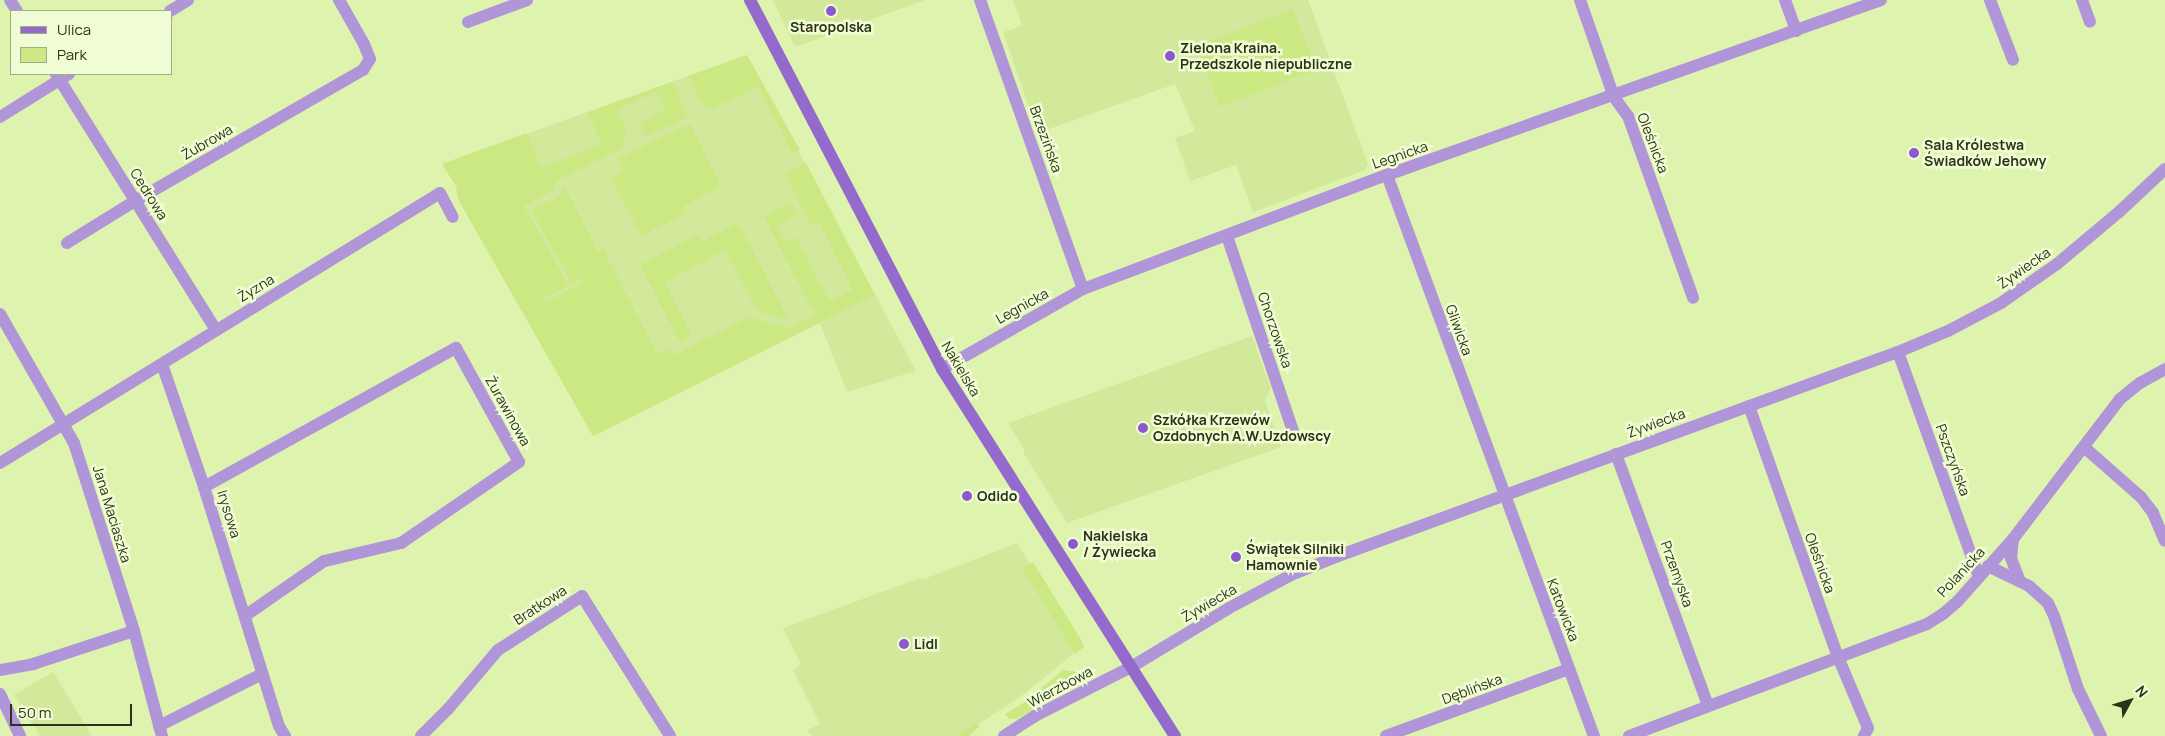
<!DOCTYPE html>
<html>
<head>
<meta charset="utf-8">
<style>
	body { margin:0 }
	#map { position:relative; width:2165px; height:736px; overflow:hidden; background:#def4ae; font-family:Manrope,sans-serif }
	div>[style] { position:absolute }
	.built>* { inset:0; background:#d2e99b }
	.green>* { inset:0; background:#cce882; transform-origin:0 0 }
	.minor>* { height:12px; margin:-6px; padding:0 6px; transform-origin:6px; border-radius:6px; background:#b095d8 }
	.tertiary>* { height:12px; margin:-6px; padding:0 6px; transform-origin:6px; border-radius:6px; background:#b095d8 }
	.secondary>* { height:12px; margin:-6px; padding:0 6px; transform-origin:6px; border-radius:6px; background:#946acd }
	.dots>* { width:14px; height:14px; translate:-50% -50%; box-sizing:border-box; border:2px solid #f0fdd4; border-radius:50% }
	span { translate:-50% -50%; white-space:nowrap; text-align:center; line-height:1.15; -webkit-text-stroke:5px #f0fdd4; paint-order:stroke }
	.poi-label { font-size:14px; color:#2c3318; font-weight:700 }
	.left { translate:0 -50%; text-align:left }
	.street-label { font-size:14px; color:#2c3318 }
	.legend { position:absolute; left:10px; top:10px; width:162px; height:65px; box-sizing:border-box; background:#f0fdd4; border:1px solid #a2ac89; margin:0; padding:6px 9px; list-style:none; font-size:15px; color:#2c3318 }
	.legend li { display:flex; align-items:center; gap:10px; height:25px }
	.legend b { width:25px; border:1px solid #a2ac89 }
	.north { position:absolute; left:2105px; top:676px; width:50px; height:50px; -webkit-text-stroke:4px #f0fdd4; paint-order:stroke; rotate:51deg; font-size:14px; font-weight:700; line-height:20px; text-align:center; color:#2c3318 }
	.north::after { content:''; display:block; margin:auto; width:18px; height:22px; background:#2c3318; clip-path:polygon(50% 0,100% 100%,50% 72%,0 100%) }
	.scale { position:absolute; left:10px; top:704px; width:122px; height:22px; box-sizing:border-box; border:2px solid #2c3318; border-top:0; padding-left:6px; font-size:15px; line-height:18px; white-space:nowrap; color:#2c3318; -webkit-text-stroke:4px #f0fdd4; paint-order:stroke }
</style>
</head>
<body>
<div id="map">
	<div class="built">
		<i style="clip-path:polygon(773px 0,925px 0,795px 47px)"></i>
		<i style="clip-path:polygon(1013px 0,1308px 0,1368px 164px,1365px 170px,1253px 212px,1236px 165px,1190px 181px,1175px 138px,1195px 131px,1175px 84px,1038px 133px,1003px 32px,1022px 26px)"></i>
		<i style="clip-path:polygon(747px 55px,916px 371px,847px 392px,820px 323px,593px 436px,458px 199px,456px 186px,442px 164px)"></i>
		<i style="clip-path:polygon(1252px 336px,1271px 388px,1265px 400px,1281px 447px,1067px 523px,1024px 454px,1024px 449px,1008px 423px)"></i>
		<i style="clip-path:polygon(1017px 543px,1082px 647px,1020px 697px,980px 723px,966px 736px,812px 736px,808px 730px,820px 724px,793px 670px,801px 664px,783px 628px,920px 578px,924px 579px)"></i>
		<i style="clip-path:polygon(53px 672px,91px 734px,89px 736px,40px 736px,14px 695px)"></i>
	</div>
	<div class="green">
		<i style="left:1293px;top:9px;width:65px;height:103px;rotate:69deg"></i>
		<i style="clip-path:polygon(747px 55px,800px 150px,792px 152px,758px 87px,711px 109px,704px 106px,698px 97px,689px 76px,673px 82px,687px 117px,645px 137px,640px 123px,665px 110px,656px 91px,617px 110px,626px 129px,624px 147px,556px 181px,554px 190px,524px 206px,569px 286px,543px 298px,544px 303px,583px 283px,581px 279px,572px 283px,531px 210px,556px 199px,565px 188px,598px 252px,605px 248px,607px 254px,606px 255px,657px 354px,668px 348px,673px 356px,750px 317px,789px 328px,815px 315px,764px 216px,791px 202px,798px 215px,778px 225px,786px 242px,796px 237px,830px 302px,853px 290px,819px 222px,811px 225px,785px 174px,806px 163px,875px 295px,593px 436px,458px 199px,456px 186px,442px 164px,526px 133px,542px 168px,601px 144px,588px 112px)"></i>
		<i style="clip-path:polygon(690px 124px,721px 186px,683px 206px,686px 213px,641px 236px,611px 178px,623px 172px,617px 159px)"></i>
		<i style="clip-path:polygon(738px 223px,789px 320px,757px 311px,726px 250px,665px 282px,692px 336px,680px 342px,640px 265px,698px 235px,701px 242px)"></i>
		<i style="clip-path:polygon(1033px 562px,1083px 643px,1084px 647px,1075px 654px,1022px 568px)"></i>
		<i style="clip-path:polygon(1063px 670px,1077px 672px,1083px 681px,1017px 719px,1009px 719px,1005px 714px,1025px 702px)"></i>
		<i style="clip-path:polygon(976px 724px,980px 726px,969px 736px,955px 736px)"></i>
	</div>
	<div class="minor">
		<i style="left:10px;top:0;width:13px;rotate:58deg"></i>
		<i style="left:980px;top:0;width:307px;rotate:70.4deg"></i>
		<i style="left:1580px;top:0;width:103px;rotate:70.7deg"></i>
		<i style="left:1614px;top:97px;width:24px;rotate:54deg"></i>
		<i style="left:1628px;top:116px;width:193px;rotate:70.3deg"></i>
		<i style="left:1785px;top:0;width:33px;rotate:70deg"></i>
		<i style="left:1990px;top:0;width:64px;rotate:69deg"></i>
		<i style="left:2082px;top:0;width:23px;rotate:70deg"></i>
		<i style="left:170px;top:11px;width:21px;rotate:-31deg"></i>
		<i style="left:468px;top:22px;width:63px;rotate:-20.4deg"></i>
		<i style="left:56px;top:74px;width:302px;rotate:58deg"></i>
		<i style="left:0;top:117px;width:81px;rotate:-31.9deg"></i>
		<i style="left:1387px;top:175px;width:598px;rotate:69.75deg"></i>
		<i style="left:1227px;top:236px;width:209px;rotate:71.3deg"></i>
		<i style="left:67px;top:243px;width:80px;rotate:-31.7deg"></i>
		<i style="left:135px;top:201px;width:263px;rotate:-29.9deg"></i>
		<i style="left:363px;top:70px;width:13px;rotate:-58deg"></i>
		<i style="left:370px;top:59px;width:16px;rotate:-112deg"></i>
		<i style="left:364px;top:44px;width:51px;rotate:-119.6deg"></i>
		<i style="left:0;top:314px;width:149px;rotate:60.2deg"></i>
		<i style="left:74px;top:443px;width:197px;rotate:72.3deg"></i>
		<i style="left:134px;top:631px;width:109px;rotate:75.1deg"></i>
		<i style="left:1898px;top:352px;width:239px;rotate:70.2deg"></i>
		<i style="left:162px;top:364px;width:130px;rotate:71.1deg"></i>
		<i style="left:204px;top:487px;width:250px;rotate:72.6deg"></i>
		<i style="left:279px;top:726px;width:12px;rotate:59deg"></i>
		<i style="left:942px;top:369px;width:162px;rotate:-29.6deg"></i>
		<i style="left:1083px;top:289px;width:325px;rotate:-20.6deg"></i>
		<i style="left:1387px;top:175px;width:524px;rotate:-19.51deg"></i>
		<i style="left:1749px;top:406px;width:266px;rotate:70.5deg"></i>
		<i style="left:1838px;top:657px;width:77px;rotate:67.1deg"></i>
		<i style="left:1868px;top:728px;width:9px;rotate:117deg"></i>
		<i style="left:2084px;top:447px;width:76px;rotate:41.3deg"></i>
		<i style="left:2141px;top:497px;width:20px;rotate:53deg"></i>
		<i style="left:2153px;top:513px;width:30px;rotate:67deg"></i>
		<i style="left:1616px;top:454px;width:267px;rotate:69.9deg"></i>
		<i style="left:0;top:463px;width:516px;rotate:-31.53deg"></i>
		<i style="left:440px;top:193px;width:27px;rotate:62deg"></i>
		<i style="left:204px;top:487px;width:288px;rotate:-28.9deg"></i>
		<i style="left:456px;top:348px;width:130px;rotate:61.1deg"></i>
		<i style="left:519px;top:462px;width:143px;rotate:145.5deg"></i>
		<i style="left:401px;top:543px;width:79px;rotate:166.8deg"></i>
		<i style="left:324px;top:561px;width:96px;rotate:145.2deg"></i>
		<i style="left:2013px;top:539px;width:19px;rotate:96deg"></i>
		<i style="left:2011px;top:558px;width:22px;rotate:69deg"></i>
		<i style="left:1988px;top:566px;width:46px;rotate:26deg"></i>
		<i style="left:2029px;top:586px;width:25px;rotate:42deg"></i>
		<i style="left:2048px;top:603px;width:14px;rotate:65deg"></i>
		<i style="left:2054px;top:616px;width:77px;rotate:71.8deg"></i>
		<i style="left:2078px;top:689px;width:52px;rotate:63.9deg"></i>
		<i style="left:1131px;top:667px;width:114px;rotate:-31deg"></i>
		<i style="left:1229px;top:608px;width:70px;rotate:-28deg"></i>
		<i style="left:1291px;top:575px;width:51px;rotate:-22deg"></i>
		<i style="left:1338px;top:556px;width:596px;rotate:-20.02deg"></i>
		<i style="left:1898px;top:352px;width:54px;rotate:-22.8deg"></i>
		<i style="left:1948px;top:331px;width:60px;rotate:-27.8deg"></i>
		<i style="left:2001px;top:303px;width:68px;rotate:-34.9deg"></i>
		<i style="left:2057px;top:264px;width:81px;rotate:-40deg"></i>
		<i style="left:2119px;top:212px;width:63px;rotate:-43.1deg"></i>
		<i style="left:0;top:670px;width:34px;rotate:-10deg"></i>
		<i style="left:33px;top:664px;width:106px;rotate:-18.1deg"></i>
		<i style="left:0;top:694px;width:47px;rotate:64.5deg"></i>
		<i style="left:159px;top:726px;width:115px;rotate:-26.8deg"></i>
		<i style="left:421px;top:736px;width:40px;rotate:-45deg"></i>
		<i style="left:449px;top:708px;width:76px;rotate:-49.8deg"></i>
		<i style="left:498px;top:650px;width:100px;rotate:-32.7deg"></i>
		<i style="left:582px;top:596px;width:165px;rotate:57.8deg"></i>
		<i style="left:1386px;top:736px;width:195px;rotate:-20.1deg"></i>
		<i style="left:1629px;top:736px;width:318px;rotate:-20.6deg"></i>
		<i style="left:1927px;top:624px;width:19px;rotate:-32deg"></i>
		<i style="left:1943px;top:614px;width:18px;rotate:-41deg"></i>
		<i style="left:1957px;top:602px;width:84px;rotate:-48.4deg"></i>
		<i style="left:2013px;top:539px;width:176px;rotate:-52.6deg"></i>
		<i style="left:2120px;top:399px;width:26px;rotate:-39deg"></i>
		<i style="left:2140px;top:383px;width:29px;rotate:-29deg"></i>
	</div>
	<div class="tertiary">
		<i style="left:1004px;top:736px;width:37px;rotate:-33deg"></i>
		<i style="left:1035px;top:716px;width:108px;rotate:-27deg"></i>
	</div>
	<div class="secondary">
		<i style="left:750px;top:0;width:416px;rotate:62.5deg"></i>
		<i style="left:942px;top:369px;width:435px;rotate:57.6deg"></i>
	</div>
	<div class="dots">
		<i style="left:831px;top:11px;background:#8d57ce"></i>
		<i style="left:1170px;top:56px;background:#8d57ce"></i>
		<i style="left:1914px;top:153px;background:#8d57ce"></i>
		<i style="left:1143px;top:428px;background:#8d57ce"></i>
		<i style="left:967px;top:496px;background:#8d57ce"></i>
		<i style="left:1073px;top:544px;background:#8d57ce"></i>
		<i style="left:1236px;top:557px;background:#8d57ce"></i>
		<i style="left:904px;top:644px;background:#8d57ce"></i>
	</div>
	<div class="poi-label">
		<span style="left:831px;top:27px">Staropolska</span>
		<span class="left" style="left:1180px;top:56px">Zielona Kraina.<br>Przedszkole niepubliczne</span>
		<span class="left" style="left:1924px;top:153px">Sala Królestwa<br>Świadków Jehowy</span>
		<span class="left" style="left:1153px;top:428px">Szkółka Krzewów<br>Ozdobnych A.W.Uzdowscy</span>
		<span class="left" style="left:977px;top:496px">Odido</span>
		<span class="left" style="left:1083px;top:544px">Nakielska<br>/ Żywiecka</span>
		<span class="left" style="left:1246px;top:557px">Świątek Silniki<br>Hamownie</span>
		<span class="left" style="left:914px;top:644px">Lidl</span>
	</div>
	<div class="street-label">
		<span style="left:1046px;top:139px;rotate:70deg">Brzezińska</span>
		<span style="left:207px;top:142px;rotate:-30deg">Żubrowa</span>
		<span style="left:1653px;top:143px;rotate:69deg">Oleśnicka</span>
		<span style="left:1400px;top:155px;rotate:-19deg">Legnicka</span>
		<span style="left:149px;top:194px;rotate:58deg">Cedrowa</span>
		<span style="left:2024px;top:268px;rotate:-35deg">Żywiecka</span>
		<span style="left:256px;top:288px;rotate:-31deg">Żyzna</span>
		<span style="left:1022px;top:306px;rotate:-29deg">Legnicka</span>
		<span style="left:1275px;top:330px;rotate:71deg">Chorzowska</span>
		<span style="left:1459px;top:330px;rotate:70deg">Gliwicka</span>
		<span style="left:961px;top:369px;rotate:59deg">Nakielska</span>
		<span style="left:508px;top:411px;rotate:61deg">Żurawinowa</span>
		<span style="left:1656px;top:423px;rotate:-20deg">Żywiecka</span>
		<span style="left:1953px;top:460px;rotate:70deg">Pszczyńska</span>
		<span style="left:112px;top:514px;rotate:73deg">Jana Maciaszka</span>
		<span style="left:229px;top:514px;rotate:73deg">Irysowa</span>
		<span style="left:1820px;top:563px;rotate:70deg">Oleśnicka</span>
		<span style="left:1961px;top:572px;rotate:-47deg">Polanicka</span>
		<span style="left:1677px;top:574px;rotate:70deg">Przemyska</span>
		<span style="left:1209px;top:603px;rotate:-30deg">Żywiecka</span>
		<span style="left:540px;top:605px;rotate:-33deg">Bratkowa</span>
		<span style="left:1563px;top:610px;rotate:69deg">Katowicka</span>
		<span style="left:1060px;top:687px;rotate:-28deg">Wierzbowa</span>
		<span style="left:1472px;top:689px;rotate:-20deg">Dęblińska</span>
	</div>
	<ul class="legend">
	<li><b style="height:6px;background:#946acd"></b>Ulica</li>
	<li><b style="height:14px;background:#cce882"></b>Park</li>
	</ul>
	<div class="north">N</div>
	<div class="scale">50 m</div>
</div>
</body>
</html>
